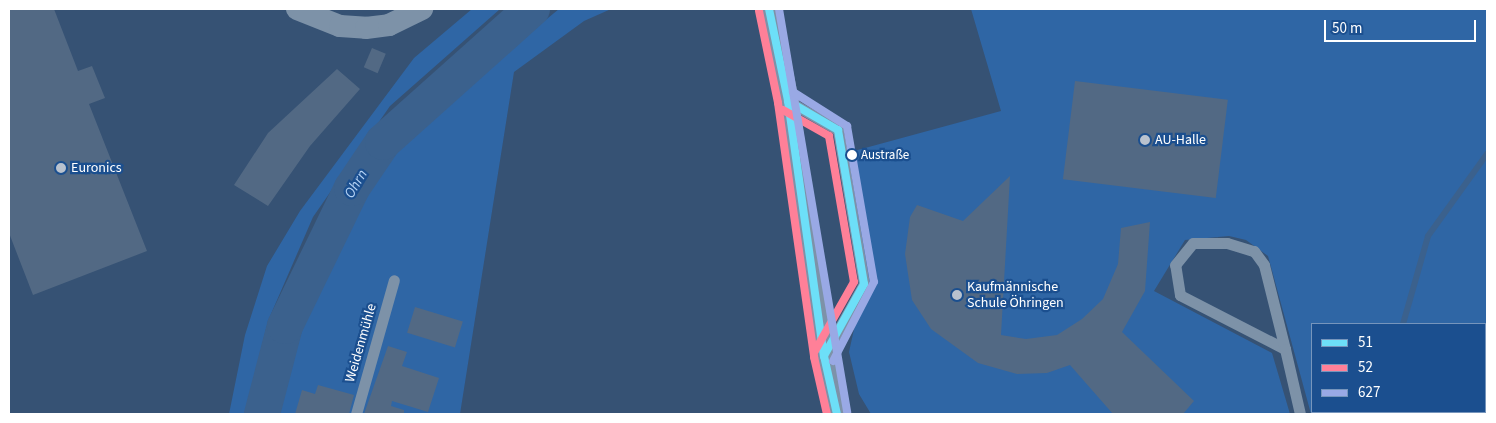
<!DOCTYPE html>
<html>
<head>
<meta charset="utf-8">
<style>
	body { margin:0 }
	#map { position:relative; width:1496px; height:423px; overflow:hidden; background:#365274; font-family:"Source Sans 3",sans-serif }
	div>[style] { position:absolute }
	.green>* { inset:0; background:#2f66a5 }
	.stream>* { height:6px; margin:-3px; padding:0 3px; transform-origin:3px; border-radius:3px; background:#3b618d }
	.river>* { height:36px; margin:-18px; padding:0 18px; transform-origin:18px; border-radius:18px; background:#3b618d }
	.building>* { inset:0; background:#526984; transform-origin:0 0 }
	.service>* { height:11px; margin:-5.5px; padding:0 5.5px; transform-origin:5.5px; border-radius:5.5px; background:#7d92a8 }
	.minor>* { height:22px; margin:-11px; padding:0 11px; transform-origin:11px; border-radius:11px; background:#7d92a8 }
	.bus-1>* { height:8px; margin:-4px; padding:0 4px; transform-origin:4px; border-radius:4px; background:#6ddff8 }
	.bus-2>* { height:8px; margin:-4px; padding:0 4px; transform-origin:4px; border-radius:4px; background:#ff8098 }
	.bus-3>* { height:8px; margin:-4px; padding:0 4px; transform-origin:4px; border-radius:4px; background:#99a9e5 }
	.dots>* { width:14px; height:14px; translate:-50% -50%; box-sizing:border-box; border:2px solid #1b4f8f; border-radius:50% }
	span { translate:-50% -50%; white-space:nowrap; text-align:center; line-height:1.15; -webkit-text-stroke:4.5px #1b4f8f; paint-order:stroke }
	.bus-label { font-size:13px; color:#fff }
	.left { translate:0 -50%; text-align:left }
	.poi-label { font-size:14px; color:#fff }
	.street-label { font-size:14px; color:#fff }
	.water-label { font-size:15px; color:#b5d3f5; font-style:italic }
	.frame { position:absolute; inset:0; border:10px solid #fff; pointer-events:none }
	.legend { position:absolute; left:1311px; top:323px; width:175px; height:90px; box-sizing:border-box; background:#1b4f8f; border:1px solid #7695bc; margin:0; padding:6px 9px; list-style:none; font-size:15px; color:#fff }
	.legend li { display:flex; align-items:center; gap:10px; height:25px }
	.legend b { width:25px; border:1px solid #7695bc }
	.scale { position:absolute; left:1324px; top:20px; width:152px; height:22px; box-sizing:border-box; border:2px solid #fff; border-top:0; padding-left:6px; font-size:15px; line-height:18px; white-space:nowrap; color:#fff; -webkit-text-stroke:4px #1b4f8f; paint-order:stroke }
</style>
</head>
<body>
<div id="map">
	<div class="green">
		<i style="clip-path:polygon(472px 9px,500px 9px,390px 106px,313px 217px,268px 321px,245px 414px,229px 414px,245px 335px,267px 266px,300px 211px,414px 58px)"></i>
		<i style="clip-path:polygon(559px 9px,611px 9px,584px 21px,514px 72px,460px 414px,269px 414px,300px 306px,368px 192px,415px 127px)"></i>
		<i style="clip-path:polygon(evenodd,971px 9px,1487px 9px,1487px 414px,1311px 414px,1268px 256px,1246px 240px,1229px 236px,1185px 240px,1154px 291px,1272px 353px,1290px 414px,871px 414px,859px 394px,849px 352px,864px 284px,843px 154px,1001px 111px,971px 9px,1312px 324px,1485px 324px,1485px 412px,1312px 412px,1312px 324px)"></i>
	</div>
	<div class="stream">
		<i style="left:1403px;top:324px;width:91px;rotate:-74.1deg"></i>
		<i style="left:1428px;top:236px;width:101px;rotate:-54.3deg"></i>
		<i style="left:1405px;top:412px;width:2px;rotate:90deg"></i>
	</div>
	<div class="river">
		<i style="left:262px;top:414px;width:91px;rotate:-75.4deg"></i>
		<i style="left:285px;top:326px;width:153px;rotate:-64.1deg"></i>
		<i style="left:352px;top:188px;width:55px;rotate:-56deg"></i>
		<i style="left:383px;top:142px;width:200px;rotate:-41.8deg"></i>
	</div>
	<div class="building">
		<i style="clip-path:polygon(9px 9px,54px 9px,78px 71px,92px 66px,105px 98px,89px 104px,147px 251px,33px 295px,9px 233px)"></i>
		<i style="left:372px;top:48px;width:15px;height:21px;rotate:23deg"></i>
		<i style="clip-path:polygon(337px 69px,360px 89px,310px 146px,268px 206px,234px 185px,268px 133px)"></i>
		<i style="left:1075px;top:81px;width:154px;height:99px;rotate:7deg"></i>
		<i style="clip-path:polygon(1010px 176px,1001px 335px,1026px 339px,1057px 335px,1082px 319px,1103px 299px,1118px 264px,1121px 228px,1150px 222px,1145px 291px,1122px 332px,1194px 401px,1183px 414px,1113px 414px,1070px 365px,1047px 373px,1017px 374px,978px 363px,931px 329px,912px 300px,905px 254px,910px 217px,917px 205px,963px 221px)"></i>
		<i style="left:415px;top:307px;width:50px;height:27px;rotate:17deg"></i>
		<i style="clip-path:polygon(388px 346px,407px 352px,402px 366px,439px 378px,428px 412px,392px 401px,391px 406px,404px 410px,404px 414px,364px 414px)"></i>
		<i style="clip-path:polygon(318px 385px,354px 395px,349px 414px,295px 414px,302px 390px,315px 394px)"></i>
	</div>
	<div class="service">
		<i style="left:788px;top:101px;width:58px;rotate:30.1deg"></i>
		<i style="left:838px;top:130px;width:156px;rotate:80.4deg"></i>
		<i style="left:864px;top:284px;width:78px;rotate:119.2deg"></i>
		<i style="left:1285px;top:349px;width:118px;rotate:-152.8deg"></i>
		<i style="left:1180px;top:295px;width:30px;rotate:-99deg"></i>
		<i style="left:1175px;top:265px;width:28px;rotate:-51deg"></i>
		<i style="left:1193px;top:243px;width:34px"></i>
		<i style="left:1227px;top:243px;width:28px;rotate:17deg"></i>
		<i style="left:1254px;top:251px;width:17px;rotate:54deg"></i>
		<i style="left:1264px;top:265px;width:87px;rotate:76deg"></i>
		<i style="left:1285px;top:349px;width:67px;rotate:77deg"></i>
		<i style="left:356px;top:414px;width:139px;rotate:-74.2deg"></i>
	</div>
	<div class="minor">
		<i style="left:297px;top:9px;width:46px;rotate:21.6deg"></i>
		<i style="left:340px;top:26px;width:26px;rotate:4deg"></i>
		<i style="left:366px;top:28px;width:23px;rotate:-7deg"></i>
		<i style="left:389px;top:25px;width:37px;rotate:-26deg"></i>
		<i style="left:769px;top:9px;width:94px;rotate:78.3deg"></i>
		<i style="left:788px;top:101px;width:258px;rotate:82deg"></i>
		<i style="left:824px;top:356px;width:59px;rotate:77.4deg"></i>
	</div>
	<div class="bus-1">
		<i style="left:769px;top:9px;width:94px;rotate:78.3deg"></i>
		<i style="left:788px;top:101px;width:258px;rotate:82deg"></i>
		<i style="left:824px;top:356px;width:59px;rotate:77.4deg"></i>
		<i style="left:788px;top:101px;width:58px;rotate:30.1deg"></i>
		<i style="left:838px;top:130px;width:156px;rotate:80.4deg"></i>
		<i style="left:864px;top:284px;width:82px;rotate:119.1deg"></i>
	</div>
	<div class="bus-2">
		<i style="left:759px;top:11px;width:94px;rotate:78.3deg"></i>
		<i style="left:778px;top:103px;width:257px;rotate:81.9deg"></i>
		<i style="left:814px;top:357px;width:58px;rotate:77.2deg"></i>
		<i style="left:783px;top:110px;width:53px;rotate:29.5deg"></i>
		<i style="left:829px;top:136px;width:148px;rotate:80.3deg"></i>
		<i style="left:854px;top:282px;width:79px;rotate:119.5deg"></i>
	</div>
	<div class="bus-3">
		<i style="left:779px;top:9px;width:409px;rotate:80.4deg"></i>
		<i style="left:793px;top:92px;width:64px;rotate:32.2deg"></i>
		<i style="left:847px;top:126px;width:158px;rotate:80.2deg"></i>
		<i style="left:874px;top:282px;width:89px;rotate:117.4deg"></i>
	</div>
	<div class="dots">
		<i style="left:1145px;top:140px;background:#b9c2ce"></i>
		<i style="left:852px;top:155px;background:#fff"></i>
		<i style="left:61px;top:168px;background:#b9c2ce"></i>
		<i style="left:957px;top:295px;background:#b9c2ce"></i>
	</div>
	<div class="bus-label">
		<span class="left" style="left:861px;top:155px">Austraße</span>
	</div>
	<div class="poi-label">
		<span class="left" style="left:1155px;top:140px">AU-Halle</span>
		<span class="left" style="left:71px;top:168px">Euronics</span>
		<span class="left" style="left:967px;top:295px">Kaufmännische<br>Schule Öhringen</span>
	</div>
	<div class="street-label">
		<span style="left:361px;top:343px;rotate:-74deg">Weidenmühle</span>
	</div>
	<div class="water-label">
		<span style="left:356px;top:184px;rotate:-59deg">Ohrn</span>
	</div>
	<div class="frame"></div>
	<ul class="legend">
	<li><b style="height:6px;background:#6ddff8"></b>51</li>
	<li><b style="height:6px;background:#ff8098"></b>52</li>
	<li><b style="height:6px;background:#99a9e5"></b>627</li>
	</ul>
	<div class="scale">50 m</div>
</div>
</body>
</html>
